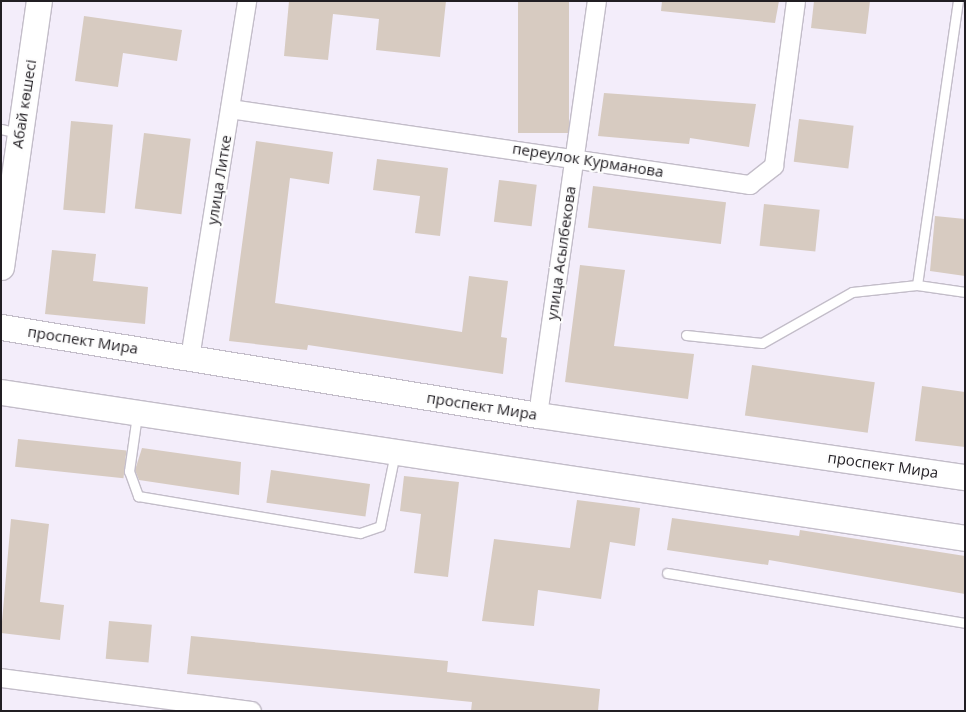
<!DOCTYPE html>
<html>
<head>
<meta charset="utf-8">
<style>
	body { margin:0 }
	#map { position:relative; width:966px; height:712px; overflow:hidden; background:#f3edfa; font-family:"Open Sans",sans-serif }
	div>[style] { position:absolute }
	.building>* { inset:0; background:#d7cbc1; transform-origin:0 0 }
	.roads { filter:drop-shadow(1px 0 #c3bdc9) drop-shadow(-1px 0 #c3bdc9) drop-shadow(0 1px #c3bdc9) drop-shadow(0 -1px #c3bdc9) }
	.service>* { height:9px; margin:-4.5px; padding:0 4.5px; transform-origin:4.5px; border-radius:4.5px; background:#fff }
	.minor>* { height:18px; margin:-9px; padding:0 9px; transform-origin:9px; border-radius:9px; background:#fff }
	.secondary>* { height:25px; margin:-12.5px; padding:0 12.5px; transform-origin:12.5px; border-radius:12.5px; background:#fff }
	span { translate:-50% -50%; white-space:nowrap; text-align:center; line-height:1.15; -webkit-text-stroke:4.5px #fdfdfd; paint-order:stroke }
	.street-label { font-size:15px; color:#211e23 }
	.frame { position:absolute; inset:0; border:2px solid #211e23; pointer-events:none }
</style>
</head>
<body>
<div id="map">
	<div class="building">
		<i style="clip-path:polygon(289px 1px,446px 1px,440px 57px,376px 50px,379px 19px,333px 14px,328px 60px,284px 56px)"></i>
		<i style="left:518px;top:1px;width:51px;height:132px"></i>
		<i style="clip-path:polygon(662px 1px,779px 1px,775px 23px,661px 11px)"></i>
		<i style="clip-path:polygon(814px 1px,870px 1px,866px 34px,811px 28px)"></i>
		<i style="clip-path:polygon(84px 16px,182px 30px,177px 61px,123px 53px,118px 87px,75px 81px)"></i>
		<i style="clip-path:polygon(604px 93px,756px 104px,749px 147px,690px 138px,689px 144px,598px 136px)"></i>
		<i style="left:799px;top:119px;width:55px;height:43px;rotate:7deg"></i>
		<i style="left:71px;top:121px;width:42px;height:89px;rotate:5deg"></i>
		<i style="left:144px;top:133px;width:47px;height:76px;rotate:7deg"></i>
		<i style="clip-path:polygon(256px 141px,333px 152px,329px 184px,290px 178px,275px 303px,462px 332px,469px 276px,508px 281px,501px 337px,507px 338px,503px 374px,308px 345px,307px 350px,229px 341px)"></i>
		<i style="clip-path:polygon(377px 159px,448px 168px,440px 236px,415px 233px,420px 196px,373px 190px)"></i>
		<i style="left:499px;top:180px;width:38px;height:42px;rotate:7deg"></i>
		<i style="left:593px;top:186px;width:134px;height:42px;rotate:7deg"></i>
		<i style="left:764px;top:204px;width:56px;height:42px;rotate:6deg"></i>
		<i style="clip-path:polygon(935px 216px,965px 219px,965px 276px,930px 271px)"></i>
		<i style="clip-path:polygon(52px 250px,96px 254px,93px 281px,148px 287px,145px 324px,45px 314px)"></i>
		<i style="clip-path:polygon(580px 265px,625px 270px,614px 346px,694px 354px,688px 399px,565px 382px)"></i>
		<i style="left:752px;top:365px;width:124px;height:51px;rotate:8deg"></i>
		<i style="clip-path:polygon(922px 386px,965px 392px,965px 447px,915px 441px)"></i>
		<i style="left:18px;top:439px;width:109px;height:28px;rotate:6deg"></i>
		<i style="clip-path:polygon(142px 448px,241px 462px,239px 495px,139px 480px,135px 470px)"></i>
		<i style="left:271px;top:470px;width:100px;height:33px;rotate:8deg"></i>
		<i style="clip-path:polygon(404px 476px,459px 482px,448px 577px,414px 573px,421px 514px,400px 511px)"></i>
		<i style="clip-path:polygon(577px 500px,640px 508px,635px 546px,610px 542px,601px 599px,538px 590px,534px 626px,482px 621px,494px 539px,570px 548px)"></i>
		<i style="clip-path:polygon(672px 518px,799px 536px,800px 530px,965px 556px,965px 594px,769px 560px,768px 565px,667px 550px)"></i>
		<i style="clip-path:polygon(11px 519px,49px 524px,40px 602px,64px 605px,60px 640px,1px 633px)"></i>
		<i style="left:109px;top:621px;width:43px;height:38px;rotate:5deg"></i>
		<i style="clip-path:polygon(191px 636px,448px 661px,447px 672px,600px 689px,598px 711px,471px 711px,472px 702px,187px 674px)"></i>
	</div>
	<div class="roads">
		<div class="service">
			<i style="left:1px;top:129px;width:18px;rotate:13deg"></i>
			<i style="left:917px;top:285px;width:287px;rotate:-81.8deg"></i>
			<i style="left:686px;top:335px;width:76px;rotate:6deg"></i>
			<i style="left:762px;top:343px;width:103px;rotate:-29.5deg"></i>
			<i style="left:852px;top:292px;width:65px;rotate:-6.1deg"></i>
			<i style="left:917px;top:285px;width:49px;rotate:8.3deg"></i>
			<i style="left:137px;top:415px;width:57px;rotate:98.1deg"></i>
			<i style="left:129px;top:471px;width:27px;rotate:70deg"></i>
			<i style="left:138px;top:496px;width:225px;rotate:9.5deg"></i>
			<i style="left:360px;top:533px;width:21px;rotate:-19deg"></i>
			<i style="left:380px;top:526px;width:75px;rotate:-78.4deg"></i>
			<i style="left:667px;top:573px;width:302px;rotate:9.5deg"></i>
		</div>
		<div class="minor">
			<i style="left:230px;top:109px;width:526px;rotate:8.32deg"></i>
			<i style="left:750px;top:185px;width:31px;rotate:-38deg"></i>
			<i style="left:774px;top:166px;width:166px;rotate:-82.4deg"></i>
			<i style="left:190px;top:358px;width:362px;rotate:-80.9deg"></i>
			<i style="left:538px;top:415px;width:418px;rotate:-81.9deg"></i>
			<i style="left:1px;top:678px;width:253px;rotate:7.5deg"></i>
		</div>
		<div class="secondary">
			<i style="left:1px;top:267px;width:269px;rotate:-81.9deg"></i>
			<i style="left:1px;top:327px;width:544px;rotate:9.31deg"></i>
			<i style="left:538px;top:415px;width:431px;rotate:8.3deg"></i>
			<i style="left:1px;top:392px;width:975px;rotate:8.61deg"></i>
		</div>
	</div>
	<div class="street-label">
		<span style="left:24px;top:104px;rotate:-81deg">Абай көшесі</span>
		<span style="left:588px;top:160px;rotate:9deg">переулок Курманова</span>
		<span style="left:219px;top:180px;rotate:-81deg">улица Литке</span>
		<span style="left:561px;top:253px;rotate:-82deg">улица Асылбекова</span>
		<span style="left:83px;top:340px;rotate:9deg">проспект Мира</span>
		<span style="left:482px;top:406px;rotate:9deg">проспект Мира</span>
		<span style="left:883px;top:465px;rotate:8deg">проспект Мира</span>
	</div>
	<div class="frame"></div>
</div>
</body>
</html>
